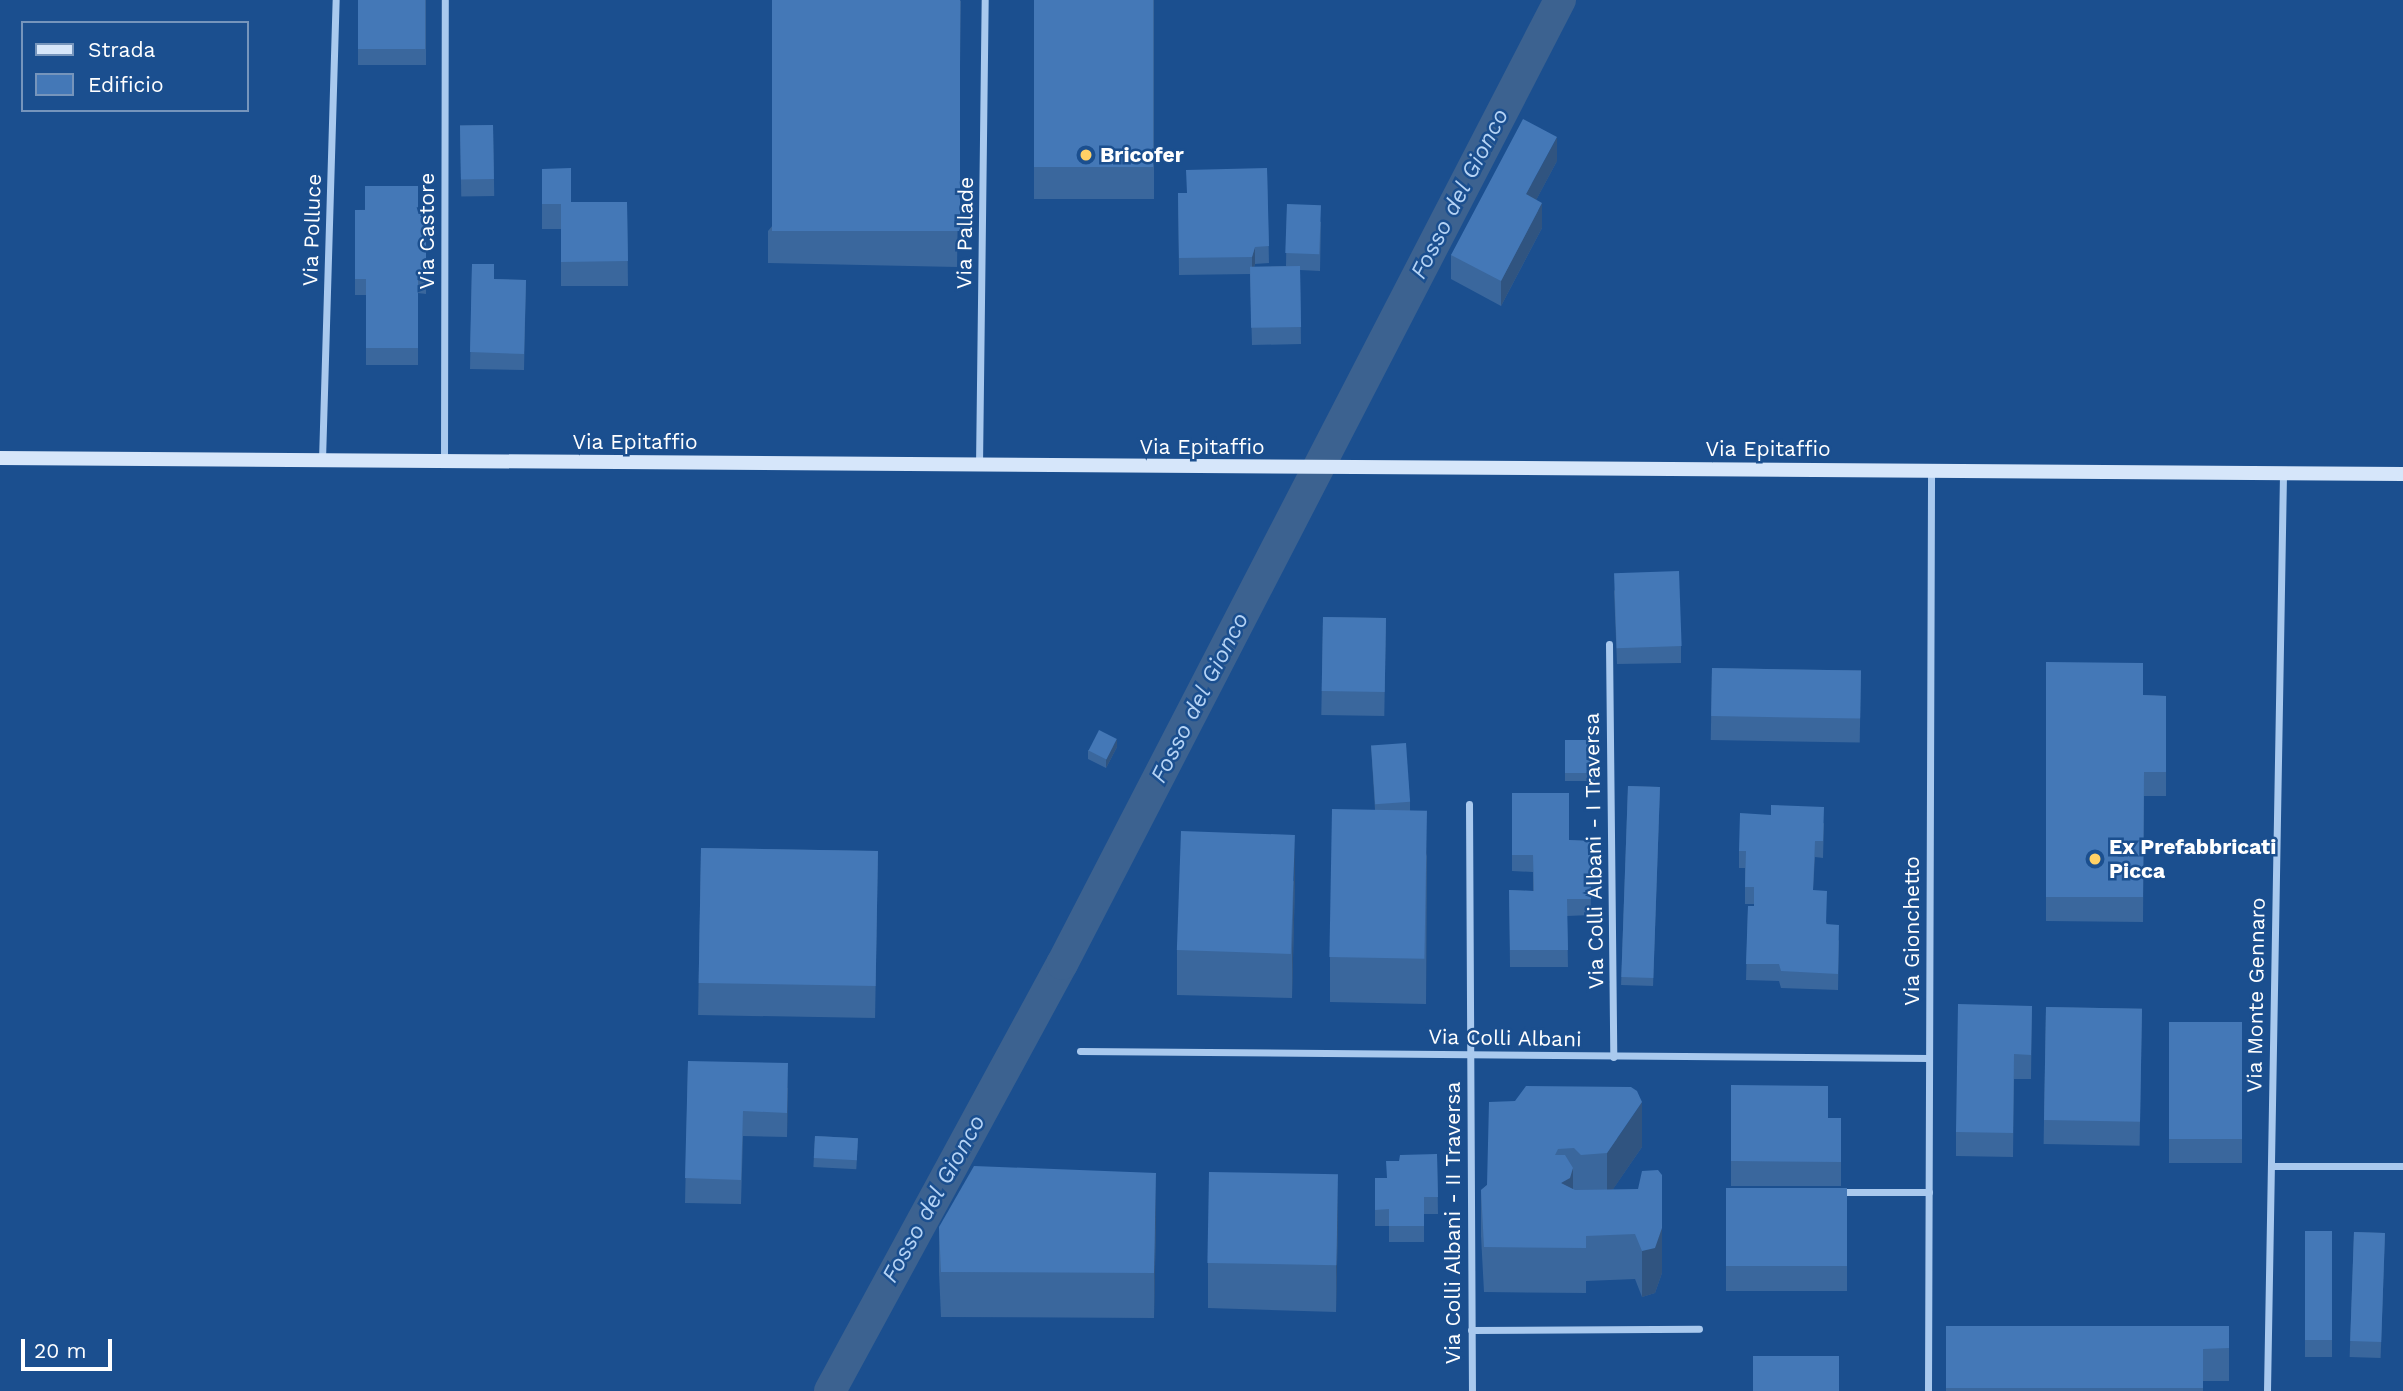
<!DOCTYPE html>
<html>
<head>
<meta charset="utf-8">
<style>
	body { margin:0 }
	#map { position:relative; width:2403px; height:1391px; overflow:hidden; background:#1b4f8f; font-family:"Work Sans",sans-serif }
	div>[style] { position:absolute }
	.canal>* { height:32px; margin:-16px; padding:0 16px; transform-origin:16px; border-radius:16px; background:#3c6290 }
	.minor>* { height:7px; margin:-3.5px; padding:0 3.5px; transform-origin:3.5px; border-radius:3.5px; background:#a9c9ee }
	.secondary>* { height:14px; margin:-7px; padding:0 7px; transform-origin:7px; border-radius:7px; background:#d6e6fa }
	.wall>* { inset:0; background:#3a679d; transform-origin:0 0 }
	.shaded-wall>* { inset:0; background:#305480 }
	.building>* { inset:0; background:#4478b7; transform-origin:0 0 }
	.dots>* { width:19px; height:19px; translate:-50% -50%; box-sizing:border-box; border:4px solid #1b4f8f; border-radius:50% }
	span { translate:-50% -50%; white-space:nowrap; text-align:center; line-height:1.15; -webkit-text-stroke:5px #1b4f8f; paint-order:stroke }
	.poi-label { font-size:21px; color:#fff; font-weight:700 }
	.left { translate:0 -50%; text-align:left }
	.street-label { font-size:21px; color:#fff }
	.water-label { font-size:23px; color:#b5d3f5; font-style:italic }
	.legend { position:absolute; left:21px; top:21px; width:228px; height:91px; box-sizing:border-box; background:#1b4f8f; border:2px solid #7695bc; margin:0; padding:9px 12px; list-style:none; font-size:21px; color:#fff }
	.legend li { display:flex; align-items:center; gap:14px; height:35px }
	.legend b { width:35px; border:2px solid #7695bc }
	.scale { position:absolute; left:21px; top:1339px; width:91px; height:32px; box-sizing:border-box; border:4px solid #fff; border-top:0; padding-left:9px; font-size:21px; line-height:24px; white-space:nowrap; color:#fff; -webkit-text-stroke:5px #1b4f8f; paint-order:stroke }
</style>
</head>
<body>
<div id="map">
	<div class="canal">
		<i style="left:830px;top:1391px;width:486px;rotate:-61.5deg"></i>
		<i style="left:1062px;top:964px;width:1085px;rotate:-62.68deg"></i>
	</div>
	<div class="minor">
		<i style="left:322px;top:460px;width:460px;rotate:-88.3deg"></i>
		<i style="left:444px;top:461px;width:461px;rotate:-89.9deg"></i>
		<i style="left:979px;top:466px;width:466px;rotate:-89.3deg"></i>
		<i style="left:1609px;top:644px;width:413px;rotate:89.4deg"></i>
		<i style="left:1469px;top:804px;width:587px;rotate:89.71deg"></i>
		<i style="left:1080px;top:1051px;width:849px;rotate:0.47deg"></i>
		<i style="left:2271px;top:1166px;width:132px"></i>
		<i style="left:1838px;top:1192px;width:91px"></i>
		<i style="left:1471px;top:1330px;width:228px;rotate:-0.3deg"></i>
		<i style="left:1928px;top:1391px;width:920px;rotate:-89.81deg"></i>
		<i style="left:2267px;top:1391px;width:918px;rotate:-89deg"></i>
	</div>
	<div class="secondary">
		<i style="left:0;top:458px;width:2403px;rotate:0.38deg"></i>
	</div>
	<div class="wall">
		<i style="left:358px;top:0;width:68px;height:65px"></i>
		<i style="clip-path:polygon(961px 0,957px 267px,768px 263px,768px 231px)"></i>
		<i style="left:1034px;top:0;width:120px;height:199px"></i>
		<i style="left:493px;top:125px;width:71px;height:33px;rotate:89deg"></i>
		<i style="clip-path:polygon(1557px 161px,1536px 200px,1542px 228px,1501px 306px,1451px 279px,1451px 255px)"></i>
		<i style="clip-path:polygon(1267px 168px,1269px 263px,1255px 264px,1254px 267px,1286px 266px,1287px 204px,1321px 222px,1320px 271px,1300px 270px,1301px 344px,1252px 345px,1250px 274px,1179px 275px,1178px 193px,1187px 193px)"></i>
		<i style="clip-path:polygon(542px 169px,571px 202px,627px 202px,628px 286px,561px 286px,561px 229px,542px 229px)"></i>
		<i style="clip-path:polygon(426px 209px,426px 294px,418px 293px,418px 365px,366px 365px,366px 295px,355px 295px,355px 210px)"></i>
		<i style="clip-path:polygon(472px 264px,494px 279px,526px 280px,524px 370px,470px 369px)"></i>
		<i style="clip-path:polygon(1614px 590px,1681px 646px,1681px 663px,1617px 664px)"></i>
		<i style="left:1323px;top:617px;width:63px;height:98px;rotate:1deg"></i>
		<i style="clip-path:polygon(2046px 662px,2143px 695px,2166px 696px,2166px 796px,2144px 796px,2143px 922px,2046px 921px)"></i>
		<i style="left:1712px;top:668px;width:149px;height:72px;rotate:1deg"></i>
		<i style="left:1565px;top:740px;width:30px;height:41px"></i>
		<i style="clip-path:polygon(1371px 745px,1410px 802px,1410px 810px,1427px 856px,1426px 1004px,1330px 1002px,1330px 957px,1375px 810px)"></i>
		<i style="clip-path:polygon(1117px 747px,1106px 768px,1088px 759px,1088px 750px)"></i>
		<i style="left:1628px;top:786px;width:32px;height:199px;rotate:2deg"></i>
		<i style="clip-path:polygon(1512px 793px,1569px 840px,1590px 841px,1591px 915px,1567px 916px,1568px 967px,1510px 967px,1509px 890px,1533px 891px,1533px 872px,1512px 871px)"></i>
		<i style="clip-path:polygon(1824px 823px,1823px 858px,1815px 857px,1813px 890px,1827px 924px,1839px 941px,1838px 990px,1781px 988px,1779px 981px,1746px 980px,1748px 906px,1754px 906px,1754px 904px,1745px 904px,1745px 868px,1739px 868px,1739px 851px)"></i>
		<i style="left:701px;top:848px;width:177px;height:167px;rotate:1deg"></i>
		<i style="clip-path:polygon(1295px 880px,1292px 998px,1177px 995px,1177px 950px)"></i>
		<i style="clip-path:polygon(2032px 1006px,2031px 1079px,2014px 1079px,2013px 1157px,1956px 1156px,1956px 1132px)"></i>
		<i style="left:2046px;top:1007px;width:96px;height:137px;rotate:1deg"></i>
		<i style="left:2169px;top:1022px;width:73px;height:141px"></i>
		<i style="clip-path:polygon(688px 1061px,788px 1088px,787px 1137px,743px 1136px,741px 1204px,685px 1203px)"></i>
		<i style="clip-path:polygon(1731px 1085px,1828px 1118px,1841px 1118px,1841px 1186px,1731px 1186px)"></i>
		<i style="clip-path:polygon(1515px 1101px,1642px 1147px,1613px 1189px,1662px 1273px,1655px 1293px,1642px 1297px,1635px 1279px,1586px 1281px,1586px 1293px,1484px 1292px,1481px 1236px,1481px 1190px,1487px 1185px)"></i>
		<i style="left:815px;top:1136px;width:43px;height:31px;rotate:3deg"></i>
		<i style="clip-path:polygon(1437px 1154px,1438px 1214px,1424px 1214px,1424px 1242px,1389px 1242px,1389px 1226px,1375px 1226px,1375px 1178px,1387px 1178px,1399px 1161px)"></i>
		<i style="left:1726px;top:1188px;width:121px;height:103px"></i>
		<i style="clip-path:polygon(1156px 1218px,1154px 1318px,941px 1317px,939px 1272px,939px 1227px)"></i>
		<i style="clip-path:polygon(1338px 1220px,1336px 1312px,1208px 1308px,1208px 1263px)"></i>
		<i style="left:2305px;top:1231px;width:27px;height:126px"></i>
		<i style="left:2354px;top:1232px;width:31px;height:125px;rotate:2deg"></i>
		<i style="clip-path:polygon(1946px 1326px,2229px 1326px,2229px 1381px,2203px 1381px,2203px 1391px,1946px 1391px)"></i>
	</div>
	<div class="shaded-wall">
		<i style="clip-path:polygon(1557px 137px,1557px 161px,1526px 219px,1526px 194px)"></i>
		<i style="clip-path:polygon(1542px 203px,1542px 228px,1501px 306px,1501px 281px)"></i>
		<i style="clip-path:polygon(1255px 247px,1255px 264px,1252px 274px,1252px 257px)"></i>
		<i style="clip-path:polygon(1117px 739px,1117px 747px,1106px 768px,1106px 759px)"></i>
		<i style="clip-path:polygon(1427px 811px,1427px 856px,1426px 1004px,1426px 959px)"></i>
		<i style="clip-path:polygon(1295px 835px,1295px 880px,1292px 998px,1292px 953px)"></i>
		<i style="clip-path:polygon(788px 1063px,788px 1088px,787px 1137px,787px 1113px)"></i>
		<i style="clip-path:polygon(1642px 1102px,1642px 1147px,1607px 1198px,1607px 1153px)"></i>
		<i style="clip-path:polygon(1573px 1168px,1573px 1213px,1561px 1183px)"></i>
		<i style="clip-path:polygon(1156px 1173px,1156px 1218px,1154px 1318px,1154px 1273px)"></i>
		<i style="clip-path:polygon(1338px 1175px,1338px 1220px,1336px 1312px,1336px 1267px)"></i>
		<i style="clip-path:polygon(1662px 1228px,1662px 1273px,1655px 1293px,1642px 1297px,1642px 1251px)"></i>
	</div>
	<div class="building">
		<i style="left:358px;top:0;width:67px;height:49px"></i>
		<i style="left:772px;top:0;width:188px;height:231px"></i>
		<i style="left:1034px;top:0;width:119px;height:167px"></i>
		<i style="clip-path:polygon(1523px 119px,1557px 137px,1526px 194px,1542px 203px,1501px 281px,1451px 255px)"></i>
		<i style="left:493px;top:125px;width:54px;height:33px;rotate:89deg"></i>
		<i style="clip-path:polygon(571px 168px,571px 202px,627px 202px,628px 261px,561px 262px,561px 204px,542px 204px,542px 169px)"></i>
		<i style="clip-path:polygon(1267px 168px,1269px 246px,1255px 247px,1252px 257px,1179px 258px,1178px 193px,1187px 193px,1186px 170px)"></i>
		<i style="clip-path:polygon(365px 186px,418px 186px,418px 209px,426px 209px,426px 277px,418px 277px,418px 348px,366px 348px,366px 279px,355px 279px,355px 210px,365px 210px)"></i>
		<i style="left:1287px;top:204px;width:34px;height:49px;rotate:2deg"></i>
		<i style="clip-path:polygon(472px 264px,494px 264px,494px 279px,526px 280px,524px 354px,470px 352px)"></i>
		<i style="left:1300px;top:266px;width:61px;height:50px;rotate:89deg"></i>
		<i style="left:1679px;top:571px;width:75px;height:65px;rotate:88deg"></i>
		<i style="left:1323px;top:617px;width:63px;height:74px;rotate:1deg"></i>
		<i style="clip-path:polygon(2046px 662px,2143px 663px,2143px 695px,2166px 696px,2166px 772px,2144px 772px,2143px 897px,2046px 897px)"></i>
		<i style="left:1712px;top:668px;width:149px;height:48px;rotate:1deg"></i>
		<i style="left:1099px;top:730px;width:20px;height:23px;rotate:27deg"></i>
		<i style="left:1565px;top:740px;width:30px;height:33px"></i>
		<i style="left:1406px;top:743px;width:59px;height:35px;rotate:86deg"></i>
		<i style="left:1628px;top:786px;width:32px;height:191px;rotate:2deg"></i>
		<i style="clip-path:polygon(1512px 793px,1569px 793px,1569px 840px,1590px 841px,1591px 899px,1567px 899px,1568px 950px,1510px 950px,1509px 890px,1534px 891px,1533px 855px,1512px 855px)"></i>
		<i style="clip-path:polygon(1771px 805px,1824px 807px,1823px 841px,1815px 841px,1813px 890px,1827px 891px,1826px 924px,1839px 925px,1838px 974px,1781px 971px,1779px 964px,1746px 964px,1748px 906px,1754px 906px,1754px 887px,1745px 887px,1746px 851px,1739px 851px,1740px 813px,1771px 815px)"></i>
		<i style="left:1332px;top:809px;width:95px;height:148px;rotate:1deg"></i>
		<i style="left:1181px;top:831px;width:114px;height:119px;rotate:2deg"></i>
		<i style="left:701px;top:848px;width:177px;height:135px;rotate:1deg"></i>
		<i style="clip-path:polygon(1958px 1004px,2032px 1006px,2031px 1055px,2014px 1054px,2013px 1133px,1956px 1132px)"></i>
		<i style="left:2046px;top:1007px;width:96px;height:113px;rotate:1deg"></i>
		<i style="left:2169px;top:1022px;width:73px;height:117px"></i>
		<i style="clip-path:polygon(688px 1061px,788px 1063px,787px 1113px,743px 1111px,741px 1180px,685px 1178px)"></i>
		<i style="clip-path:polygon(1731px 1085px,1828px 1086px,1828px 1118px,1841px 1118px,1841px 1162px,1731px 1161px)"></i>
		<i style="clip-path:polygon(1526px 1086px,1631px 1087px,1637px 1091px,1642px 1102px,1607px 1153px,1581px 1155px,1574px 1148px,1558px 1149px,1555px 1155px,1565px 1155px,1573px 1168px,1570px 1178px,1561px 1183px,1575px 1190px,1638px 1189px,1642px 1171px,1658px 1170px,1662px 1175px,1662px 1228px,1655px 1248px,1642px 1251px,1635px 1234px,1586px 1236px,1586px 1248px,1484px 1247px,1481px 1190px,1487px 1185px,1489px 1102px,1515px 1101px)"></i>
		<i style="left:815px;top:1136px;width:43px;height:22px;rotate:3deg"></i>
		<i style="clip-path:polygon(1437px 1154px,1438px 1197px,1424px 1197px,1424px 1226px,1389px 1226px,1389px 1209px,1375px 1210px,1375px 1178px,1387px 1178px,1386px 1161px,1399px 1161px,1400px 1155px)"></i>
		<i style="clip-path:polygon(974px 1166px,1156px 1173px,1154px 1273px,941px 1272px,939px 1227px)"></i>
		<i style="left:1209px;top:1172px;width:129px;height:91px;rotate:1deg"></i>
		<i style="left:1726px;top:1188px;width:121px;height:78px"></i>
		<i style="left:2305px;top:1231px;width:27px;height:109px"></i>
		<i style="left:2354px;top:1232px;width:31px;height:109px;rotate:2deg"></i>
		<i style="clip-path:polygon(1946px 1326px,2229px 1326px,2229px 1348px,2203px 1349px,2203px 1388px,1946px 1388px)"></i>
		<i style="left:1753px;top:1356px;width:86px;height:35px"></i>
	</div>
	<div class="dots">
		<i style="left:1086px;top:155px;background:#ffd166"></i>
		<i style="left:2095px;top:859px;background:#ffd166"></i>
	</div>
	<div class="poi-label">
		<span class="left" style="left:1100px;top:155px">Bricofer</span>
		<span class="left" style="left:2109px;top:859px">Ex Prefabbricati<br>Picca</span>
	</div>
	<div class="street-label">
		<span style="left:312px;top:230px;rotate:-88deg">Via Polluce</span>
		<span style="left:427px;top:231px;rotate:-90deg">Via Castore</span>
		<span style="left:965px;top:233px;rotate:-89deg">Via Pallade</span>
		<span style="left:635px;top:442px">Via Epitaffio</span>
		<span style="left:1202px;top:447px">Via Epitaffio</span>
		<span style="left:1768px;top:449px">Via Epitaffio</span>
		<span style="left:1594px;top:851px;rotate:-91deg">Via Colli Albani - I Traversa</span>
		<span style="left:1912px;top:931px;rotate:-90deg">Via Gionchetto</span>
		<span style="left:2256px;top:995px;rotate:-89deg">Via Monte Gennaro</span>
		<span style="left:1505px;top:1038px;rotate:1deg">Via Colli Albani</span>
		<span style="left:1453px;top:1223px;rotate:-90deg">Via Colli Albani - II Traversa</span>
	</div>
	<div class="water-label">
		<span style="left:1460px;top:194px;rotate:-63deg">Fosso del Gionco</span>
		<span style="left:1200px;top:698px;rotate:-63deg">Fosso del Gionco</span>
		<span style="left:934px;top:1199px;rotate:-61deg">Fosso del Gionco</span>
	</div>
	<ul class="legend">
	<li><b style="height:9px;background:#d6e6fa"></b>Strada</li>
	<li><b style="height:19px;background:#4478b7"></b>Edificio</li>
	</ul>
	<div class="scale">20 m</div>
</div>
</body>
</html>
